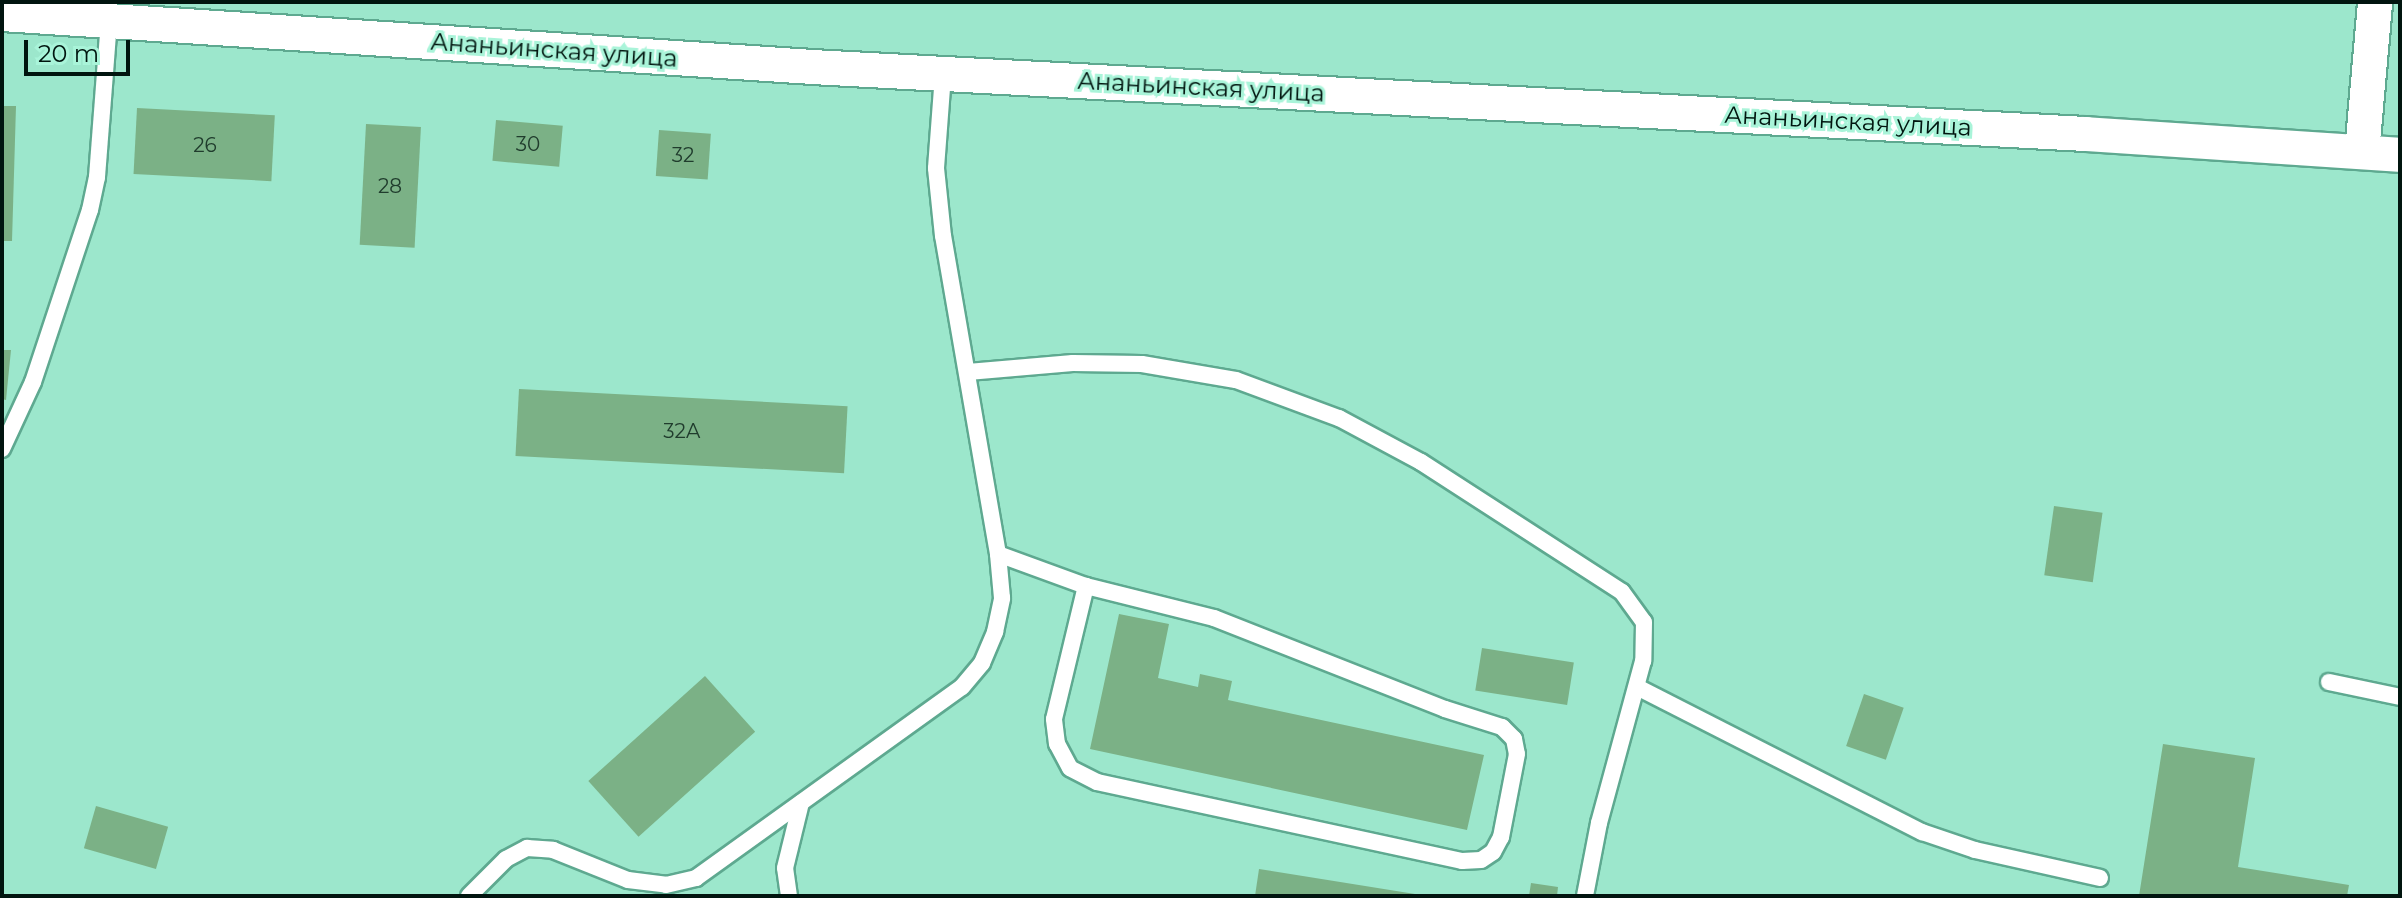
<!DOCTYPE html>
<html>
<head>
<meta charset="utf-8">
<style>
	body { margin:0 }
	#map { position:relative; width:2402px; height:898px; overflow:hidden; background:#9ce7cc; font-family:Montserrat,sans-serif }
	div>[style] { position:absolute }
	.building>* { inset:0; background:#7bb186; transform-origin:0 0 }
	.roads { filter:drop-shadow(2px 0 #5ea990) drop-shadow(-2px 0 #5ea990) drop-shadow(0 2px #5ea990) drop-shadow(0 -2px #5ea990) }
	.lane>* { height:16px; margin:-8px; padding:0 8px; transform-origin:8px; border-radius:8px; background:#fff }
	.street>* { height:34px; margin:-17px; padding:0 17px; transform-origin:17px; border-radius:17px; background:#fff }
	span { translate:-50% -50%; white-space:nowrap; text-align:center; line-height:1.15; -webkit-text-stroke:6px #a9f4d9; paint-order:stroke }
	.number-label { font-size:20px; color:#203c2d }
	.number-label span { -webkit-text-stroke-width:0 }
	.street-label { font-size:24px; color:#01150f }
	.frame { position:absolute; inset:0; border:4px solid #01150f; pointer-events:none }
	.scale { position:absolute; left:24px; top:40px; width:106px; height:36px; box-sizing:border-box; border:4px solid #01150f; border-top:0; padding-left:10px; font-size:24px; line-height:28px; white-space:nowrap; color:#01150f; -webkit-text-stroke:6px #a9f4d9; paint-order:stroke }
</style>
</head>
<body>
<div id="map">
	<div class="building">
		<i style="clip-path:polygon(2px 106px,16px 106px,12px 241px,2px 241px)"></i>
		<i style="left:137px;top:108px;width:138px;height:66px;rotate:3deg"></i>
		<i style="left:496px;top:120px;width:67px;height:41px;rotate:5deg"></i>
		<i style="left:366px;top:124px;width:55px;height:121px;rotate:3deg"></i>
		<i style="left:659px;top:130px;width:52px;height:46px;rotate:4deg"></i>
		<i style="clip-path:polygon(2px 350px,11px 350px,6px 400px,2px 399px)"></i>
		<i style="left:519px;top:389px;width:329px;height:67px;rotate:3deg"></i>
		<i style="left:2054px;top:506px;width:49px;height:70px;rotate:8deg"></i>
		<i style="clip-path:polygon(1119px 614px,1169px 624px,1158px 678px,1198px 687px,1200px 674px,1232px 681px,1228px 700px,1484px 755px,1467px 830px,1090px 749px)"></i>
		<i style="left:1482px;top:648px;width:93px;height:43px;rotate:9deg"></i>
		<i style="left:705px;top:676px;width:75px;height:157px;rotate:48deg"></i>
		<i style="left:1864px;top:694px;width:42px;height:55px;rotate:19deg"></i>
		<i style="clip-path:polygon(2163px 744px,2255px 758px,2238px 867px,2349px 885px,2347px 896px,2139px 896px)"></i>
		<i style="left:96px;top:806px;width:75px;height:44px;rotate:16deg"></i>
		<i style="clip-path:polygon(1259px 869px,1415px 894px,1415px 896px,1255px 896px)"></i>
		<i style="clip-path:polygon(1531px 883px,1558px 887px,1557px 896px,1529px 896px)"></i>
	</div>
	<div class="roads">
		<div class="lane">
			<i style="left:968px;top:372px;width:105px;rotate:-4.9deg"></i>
			<i style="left:1073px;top:363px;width:69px;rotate:0.8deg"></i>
			<i style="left:1142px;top:364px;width:95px;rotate:9.7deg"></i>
			<i style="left:1236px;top:380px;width:110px;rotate:20.3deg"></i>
			<i style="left:1339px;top:418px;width:93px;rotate:28.2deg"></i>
			<i style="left:1421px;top:462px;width:239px;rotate:32.9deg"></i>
			<i style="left:1622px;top:592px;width:37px;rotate:54deg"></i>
			<i style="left:1644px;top:622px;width:39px;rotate:91deg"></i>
			<i style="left:1643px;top:661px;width:168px;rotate:105.2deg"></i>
			<i style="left:1599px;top:823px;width:74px;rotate:100.9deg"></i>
			<i style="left:2px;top:449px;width:74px;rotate:-65.2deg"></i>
			<i style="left:33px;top:382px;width:181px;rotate:-71.7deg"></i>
			<i style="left:90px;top:210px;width:34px;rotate:-78deg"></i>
			<i style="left:97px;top:177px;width:156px;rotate:-85.6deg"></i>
			<i style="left:998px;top:554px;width:94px;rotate:20deg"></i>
			<i style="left:1086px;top:586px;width:132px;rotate:14deg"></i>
			<i style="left:1214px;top:618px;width:248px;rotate:21.5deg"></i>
			<i style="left:1445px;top:709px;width:60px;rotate:17.5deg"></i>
			<i style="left:1502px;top:727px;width:17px;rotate:45deg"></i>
			<i style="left:1514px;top:739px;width:15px;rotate:79deg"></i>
			<i style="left:1517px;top:754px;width:85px;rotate:100.9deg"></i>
			<i style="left:1501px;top:837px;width:17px;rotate:118deg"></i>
			<i style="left:1493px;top:852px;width:14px;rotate:146deg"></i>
			<i style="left:1481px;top:860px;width:19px;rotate:177deg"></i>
			<i style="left:1462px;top:861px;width:373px;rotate:-167.8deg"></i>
			<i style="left:1097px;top:782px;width:30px;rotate:-153deg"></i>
			<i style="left:1070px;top:768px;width:27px;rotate:-118deg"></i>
			<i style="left:1057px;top:744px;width:25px;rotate:-97deg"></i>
			<i style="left:1054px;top:719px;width:137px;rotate:-76.5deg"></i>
			<i style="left:2329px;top:682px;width:73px;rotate:11.9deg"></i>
			<i style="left:1637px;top:687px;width:320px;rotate:27deg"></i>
			<i style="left:1922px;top:832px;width:56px;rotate:18.8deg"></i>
			<i style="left:1975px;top:850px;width:128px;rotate:12.6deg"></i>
			<i style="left:469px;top:896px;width:52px;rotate:-45deg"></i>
			<i style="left:506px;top:859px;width:24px;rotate:-28deg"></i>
			<i style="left:527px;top:848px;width:26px;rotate:4deg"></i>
			<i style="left:553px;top:850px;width:81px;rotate:21.8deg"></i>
			<i style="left:628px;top:880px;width:38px;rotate:7deg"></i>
			<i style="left:666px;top:885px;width:31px;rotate:-13deg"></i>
			<i style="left:696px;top:878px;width:327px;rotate:-35.7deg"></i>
			<i style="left:962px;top:687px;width:31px;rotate:-50deg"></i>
			<i style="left:982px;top:663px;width:34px;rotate:-67deg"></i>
			<i style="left:995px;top:632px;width:35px;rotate:-78deg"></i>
			<i style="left:1002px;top:598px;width:44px;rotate:-95.2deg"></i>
			<i style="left:998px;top:554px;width:323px;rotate:-99.8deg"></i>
			<i style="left:943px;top:236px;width:68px;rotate:-95.9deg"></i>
			<i style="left:936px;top:168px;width:94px;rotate:-85.7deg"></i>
			<i style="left:789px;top:896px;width:28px;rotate:-98deg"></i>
			<i style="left:785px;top:868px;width:67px;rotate:-76.2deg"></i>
		</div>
		<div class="street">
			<i style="left:2px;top:14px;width:812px;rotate:3.74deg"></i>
			<i style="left:812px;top:67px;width:1275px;rotate:3.01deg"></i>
			<i style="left:2085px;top:134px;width:316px;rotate:3.8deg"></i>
			<i style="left:2362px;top:152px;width:151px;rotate:-85deg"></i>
		</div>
	</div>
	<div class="number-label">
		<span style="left:528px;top:144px">30</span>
		<span style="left:205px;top:145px">26</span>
		<span style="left:683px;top:155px">32</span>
		<span style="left:390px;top:186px">28</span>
		<span style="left:682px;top:431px">32А</span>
	</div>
	<div class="street-label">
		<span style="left:554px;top:50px;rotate:4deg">Ананьинская улица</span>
		<span style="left:1201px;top:87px;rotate:3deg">Ананьинская улица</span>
		<span style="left:1848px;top:121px;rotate:3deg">Ананьинская улица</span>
	</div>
	<div class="frame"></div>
	<div class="scale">20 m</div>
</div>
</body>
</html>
